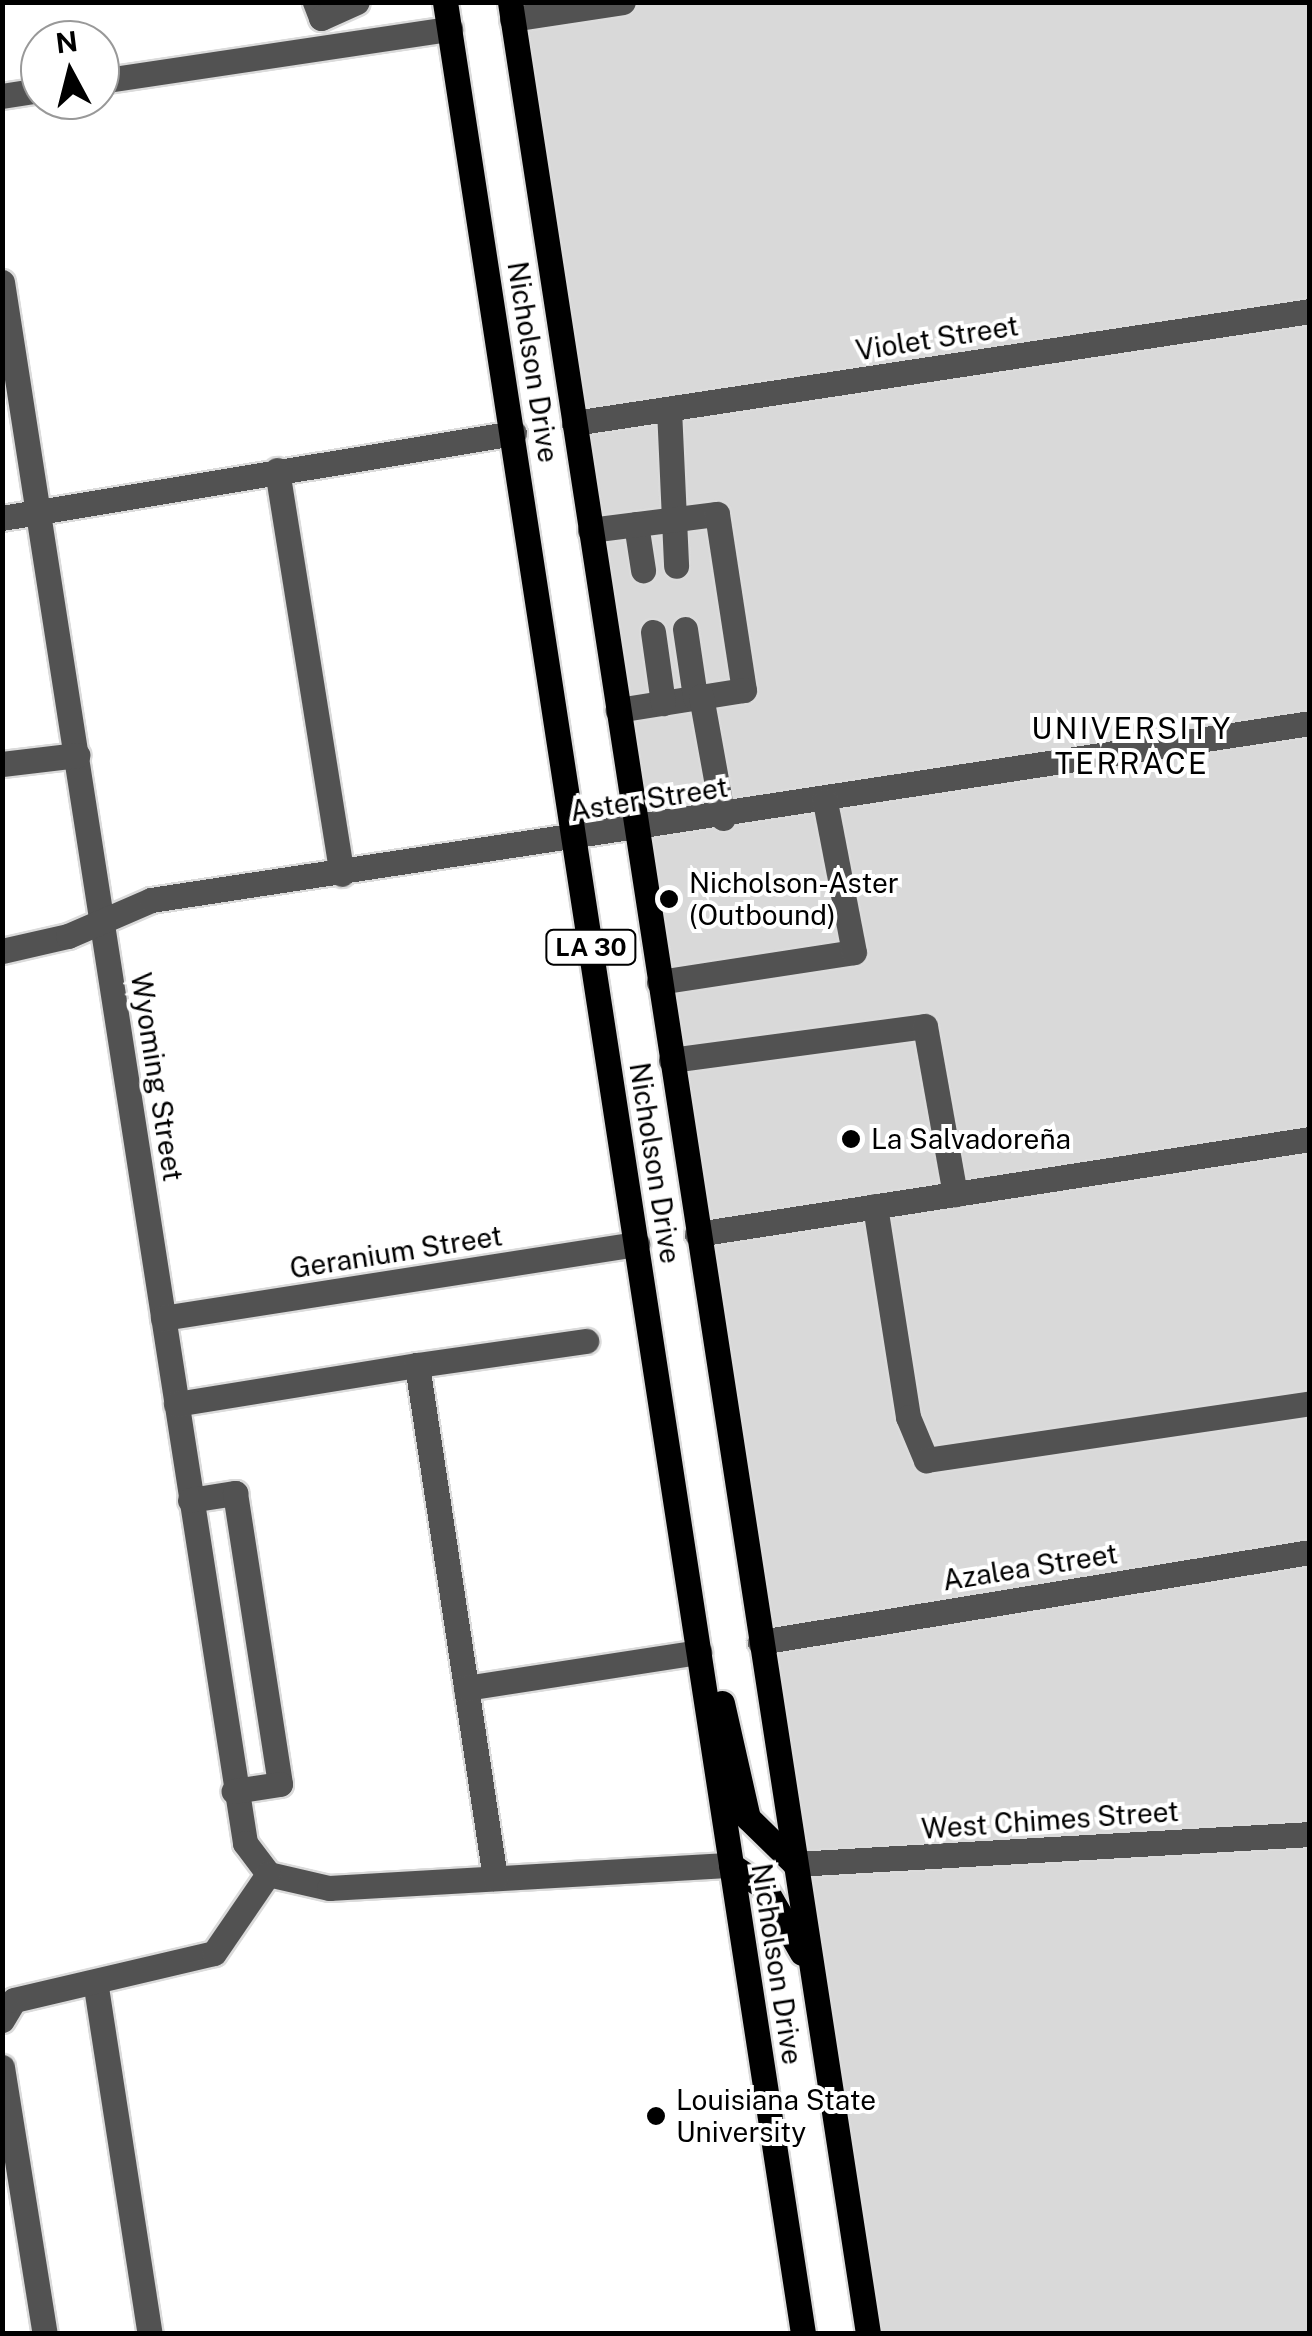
<!DOCTYPE html>
<html>
<head>
<meta charset="utf-8">
<style>
	body { margin:0 }
	#map { position:relative; width:1312px; height:2336px; overflow:hidden; background:#fff; font-family:"Public Sans",sans-serif }
	div>[style] { position:absolute }
	.green>* { inset:0; background:#d9d9d9 }
	.minor-tunnel>* { height:25px; margin-top:-12.5px; transform-origin:0; background:repeating-linear-gradient(90deg,#d9d9d9 0 25px,transparent 0 37px) }
	.roads { filter:drop-shadow(2px 0 #dbdbdb) drop-shadow(-2px 0 #dbdbdb) drop-shadow(0 2px #dbdbdb) drop-shadow(0 -2px #dbdbdb) }
	.minor>* { height:25px; margin:-12.5px; padding:0 12.5px; transform-origin:12.5px; border-radius:12.5px; background:#525252 }
	.major>* { height:25px; margin:-12.5px; padding:0 12.5px; transform-origin:12.5px; border-radius:12.5px; background:#000 }
	.dots>* { width:28px; height:28px; translate:-50% -50%; box-sizing:border-box; border:5px solid #fff; border-radius:50% }
	span { translate:-50% -50%; white-space:nowrap; text-align:center; line-height:1.15; -webkit-text-stroke:8px #fff; paint-order:stroke }
	.shield-label span { padding:2px 8px; background:#fff; border:2px solid; border-radius:8px; -webkit-text-stroke-width:0 }
	.shield-label { font-size:25px; color:#000; font-weight:700 }
	.street-label { font-size:28px; color:#000 }
	.poi-label { font-size:28px; color:#000 }
	.left { translate:0 -50%; text-align:left }
	.neighbourhood-label { font-size:30px; color:#000; letter-spacing:2.5px }
	.frame { position:absolute; inset:0; border:5px solid #000; pointer-events:none }
	.north { position:absolute; left:20px; top:20px; width:100px; height:100px; box-sizing:border-box; background:#fff; border:2px solid #999; border-radius:50%; rotate:353deg; font-size:28px; font-weight:700; line-height:40px; text-align:center; color:#000 }
	.north::after { content:''; display:block; margin:auto; width:35px; height:45px; background:#000; clip-path:polygon(50% 0,100% 100%,50% 72%,0 100%) }
</style>
</head>
<body>
<div id="map">
	<div class="green">
		<i style="clip-path:polygon(509px 3px,1309px 3px,1309px 2333px,868px 2333px)"></i>
	</div>
	<div class="minor-tunnel">
		<i style="left:676px;top:566px;width:64px;rotate:81.9deg"></i>
		<i style="left:643px;top:570px;width:63px;rotate:80.8deg"></i>
	</div>
	<div class="roads">
		<div class="minor">
			<i style="left:315px;top:2px;width:17px;rotate:69deg"></i>
			<i style="left:321px;top:18px;width:39px;rotate:-24deg"></i>
			<i style="left:512px;top:19px;width:112px;rotate:-8.7deg"></i>
			<i style="left:100px;top:81px;width:354px;rotate:-8.5deg"></i>
			<i style="left:2px;top:96px;width:38px;rotate:-9deg"></i>
			<i style="left:2px;top:282px;width:1580px;rotate:81.15deg"></i>
			<i style="left:245px;top:1843px;width:39px;rotate:53deg"></i>
			<i style="left:268px;top:1874px;width:63px;rotate:12.9deg"></i>
			<i style="left:329px;top:1888px;width:403px;rotate:-3.3deg"></i>
			<i style="left:669px;top:409px;width:157px;rotate:87.4deg"></i>
			<i style="left:574px;top:423px;width:744px;rotate:-8.65deg"></i>
			<i style="left:277px;top:470px;width:409px;rotate:80.9deg"></i>
			<i style="left:2px;top:518px;width:519px;rotate:-9.43deg"></i>
			<i style="left:636px;top:524px;width:47px;rotate:81.3deg"></i>
			<i style="left:590px;top:530px;width:128px;rotate:-7.2deg"></i>
			<i style="left:717px;top:514px;width:178px;rotate:81.3deg"></i>
			<i style="left:744px;top:690px;width:128px;rotate:171deg"></i>
			<i style="left:685px;top:629px;width:69px;rotate:81.6deg"></i>
			<i style="left:653px;top:632px;width:72px;rotate:82deg"></i>
			<i style="left:701px;top:696px;width:124px;rotate:79.8deg"></i>
			<i style="left:2px;top:764px;width:76px;rotate:-6.8deg"></i>
			<i style="left:2px;top:951px;width:68px;rotate:-12.8deg"></i>
			<i style="left:68px;top:936px;width:90px;rotate:-23.4deg"></i>
			<i style="left:151px;top:900px;width:1172px;rotate:-8.68deg"></i>
			<i style="left:659px;top:982px;width:197px;rotate:-8.7deg"></i>
			<i style="left:854px;top:952px;width:154px;rotate:-100.9deg"></i>
			<i style="left:671px;top:1060px;width:256px;rotate:-7.6deg"></i>
			<i style="left:925px;top:1026px;width:171px;rotate:79.9deg"></i>
			<i style="left:875px;top:1206px;width:214px;rotate:81.1deg"></i>
			<i style="left:908px;top:1417px;width:47px;rotate:67.3deg"></i>
			<i style="left:926px;top:1460px;width:388px;rotate:-8.4deg"></i>
			<i style="left:697px;top:1234px;width:620px;rotate:-8.81deg"></i>
			<i style="left:163px;top:1318px;width:480px;rotate:-8.9deg"></i>
			<i style="left:417px;top:1365px;width:171px;rotate:-8.1deg"></i>
			<i style="left:176px;top:1404px;width:244px;rotate:-9.2deg"></i>
			<i style="left:417px;top:1365px;width:519px;rotate:81.35deg"></i>
			<i style="left:190px;top:1500px;width:46px;rotate:-8.8deg"></i>
			<i style="left:235px;top:1493px;width:294px;rotate:81.2deg"></i>
			<i style="left:280px;top:1784px;width:47px;rotate:171.3deg"></i>
			<i style="left:760px;top:1642px;width:557px;rotate:-9.29deg"></i>
			<i style="left:466px;top:1688px;width:236px;rotate:-8.8deg"></i>
			<i style="left:795px;top:1864px;width:516px;rotate:-3.33deg"></i>
			<i style="left:96px;top:1987px;width:351px;rotate:81.2deg"></i>
			<i style="left:2px;top:2020px;width:23px;rotate:-59deg"></i>
			<i style="left:14px;top:2000px;width:205px;rotate:-13.2deg"></i>
			<i style="left:214px;top:1953px;width:96px;rotate:-55.6deg"></i>
			<i style="left:2px;top:2067px;width:270px;rotate:80.9deg"></i>
		</div>
		<div class="major">
			<i style="left:445px;top:2px;width:2359px;rotate:81.27deg"></i>
			<i style="left:510px;top:2px;width:2359px;rotate:81.27deg"></i>
			<i style="left:722px;top:1703px;width:118px;rotate:77.3deg"></i>
			<i style="left:748px;top:1818px;width:66px;rotate:44.4deg"></i>
			<i style="left:731px;top:1865px;width:40px;rotate:34deg"></i>
			<i style="left:764px;top:1887px;width:76px;rotate:60.1deg"></i>
		</div>
	</div>
	<div class="dots">
		<i style="left:669px;top:899px;background:#000"></i>
		<i style="left:851px;top:1139px;background:#000"></i>
		<i style="left:656px;top:2116px;background:#000"></i>
	</div>
	<div class="shield-label">
		<span style="left:591px;top:947px">LA 30</span>
	</div>
	<div class="street-label">
		<span style="left:937px;top:338px;rotate:-9deg">Violet Street</span>
		<span style="left:533px;top:362px;rotate:81deg">Nicholson Drive</span>
		<span style="left:649px;top:799px;rotate:-9deg">Aster Street</span>
		<span style="left:157px;top:1077px;rotate:81deg">Wyoming Street</span>
		<span style="left:655px;top:1163px;rotate:81deg">Nicholson Drive</span>
		<span style="left:396px;top:1252px;rotate:-9deg">Geranium Street</span>
		<span style="left:1030px;top:1567px;rotate:-9deg">Azalea Street</span>
		<span style="left:1050px;top:1820px;rotate:-4deg">West Chimes Street</span>
		<span style="left:777px;top:1964px;rotate:81deg">Nicholson Drive</span>
	</div>
	<div class="poi-label">
		<span class="left" style="left:689px;top:899px">Nicholson-Aster<br>(Outbound)</span>
		<span class="left" style="left:871px;top:1139px">La Salvadoreña</span>
		<span class="left" style="left:676px;top:2116px">Louisiana State<br>University</span>
	</div>
	<div class="neighbourhood-label">
		<span style="left:1132px;top:745px">UNIVERSITY<br>TERRACE</span>
	</div>
	<div class="frame"></div>
	<div class="north">N</div>
</div>
</body>
</html>
